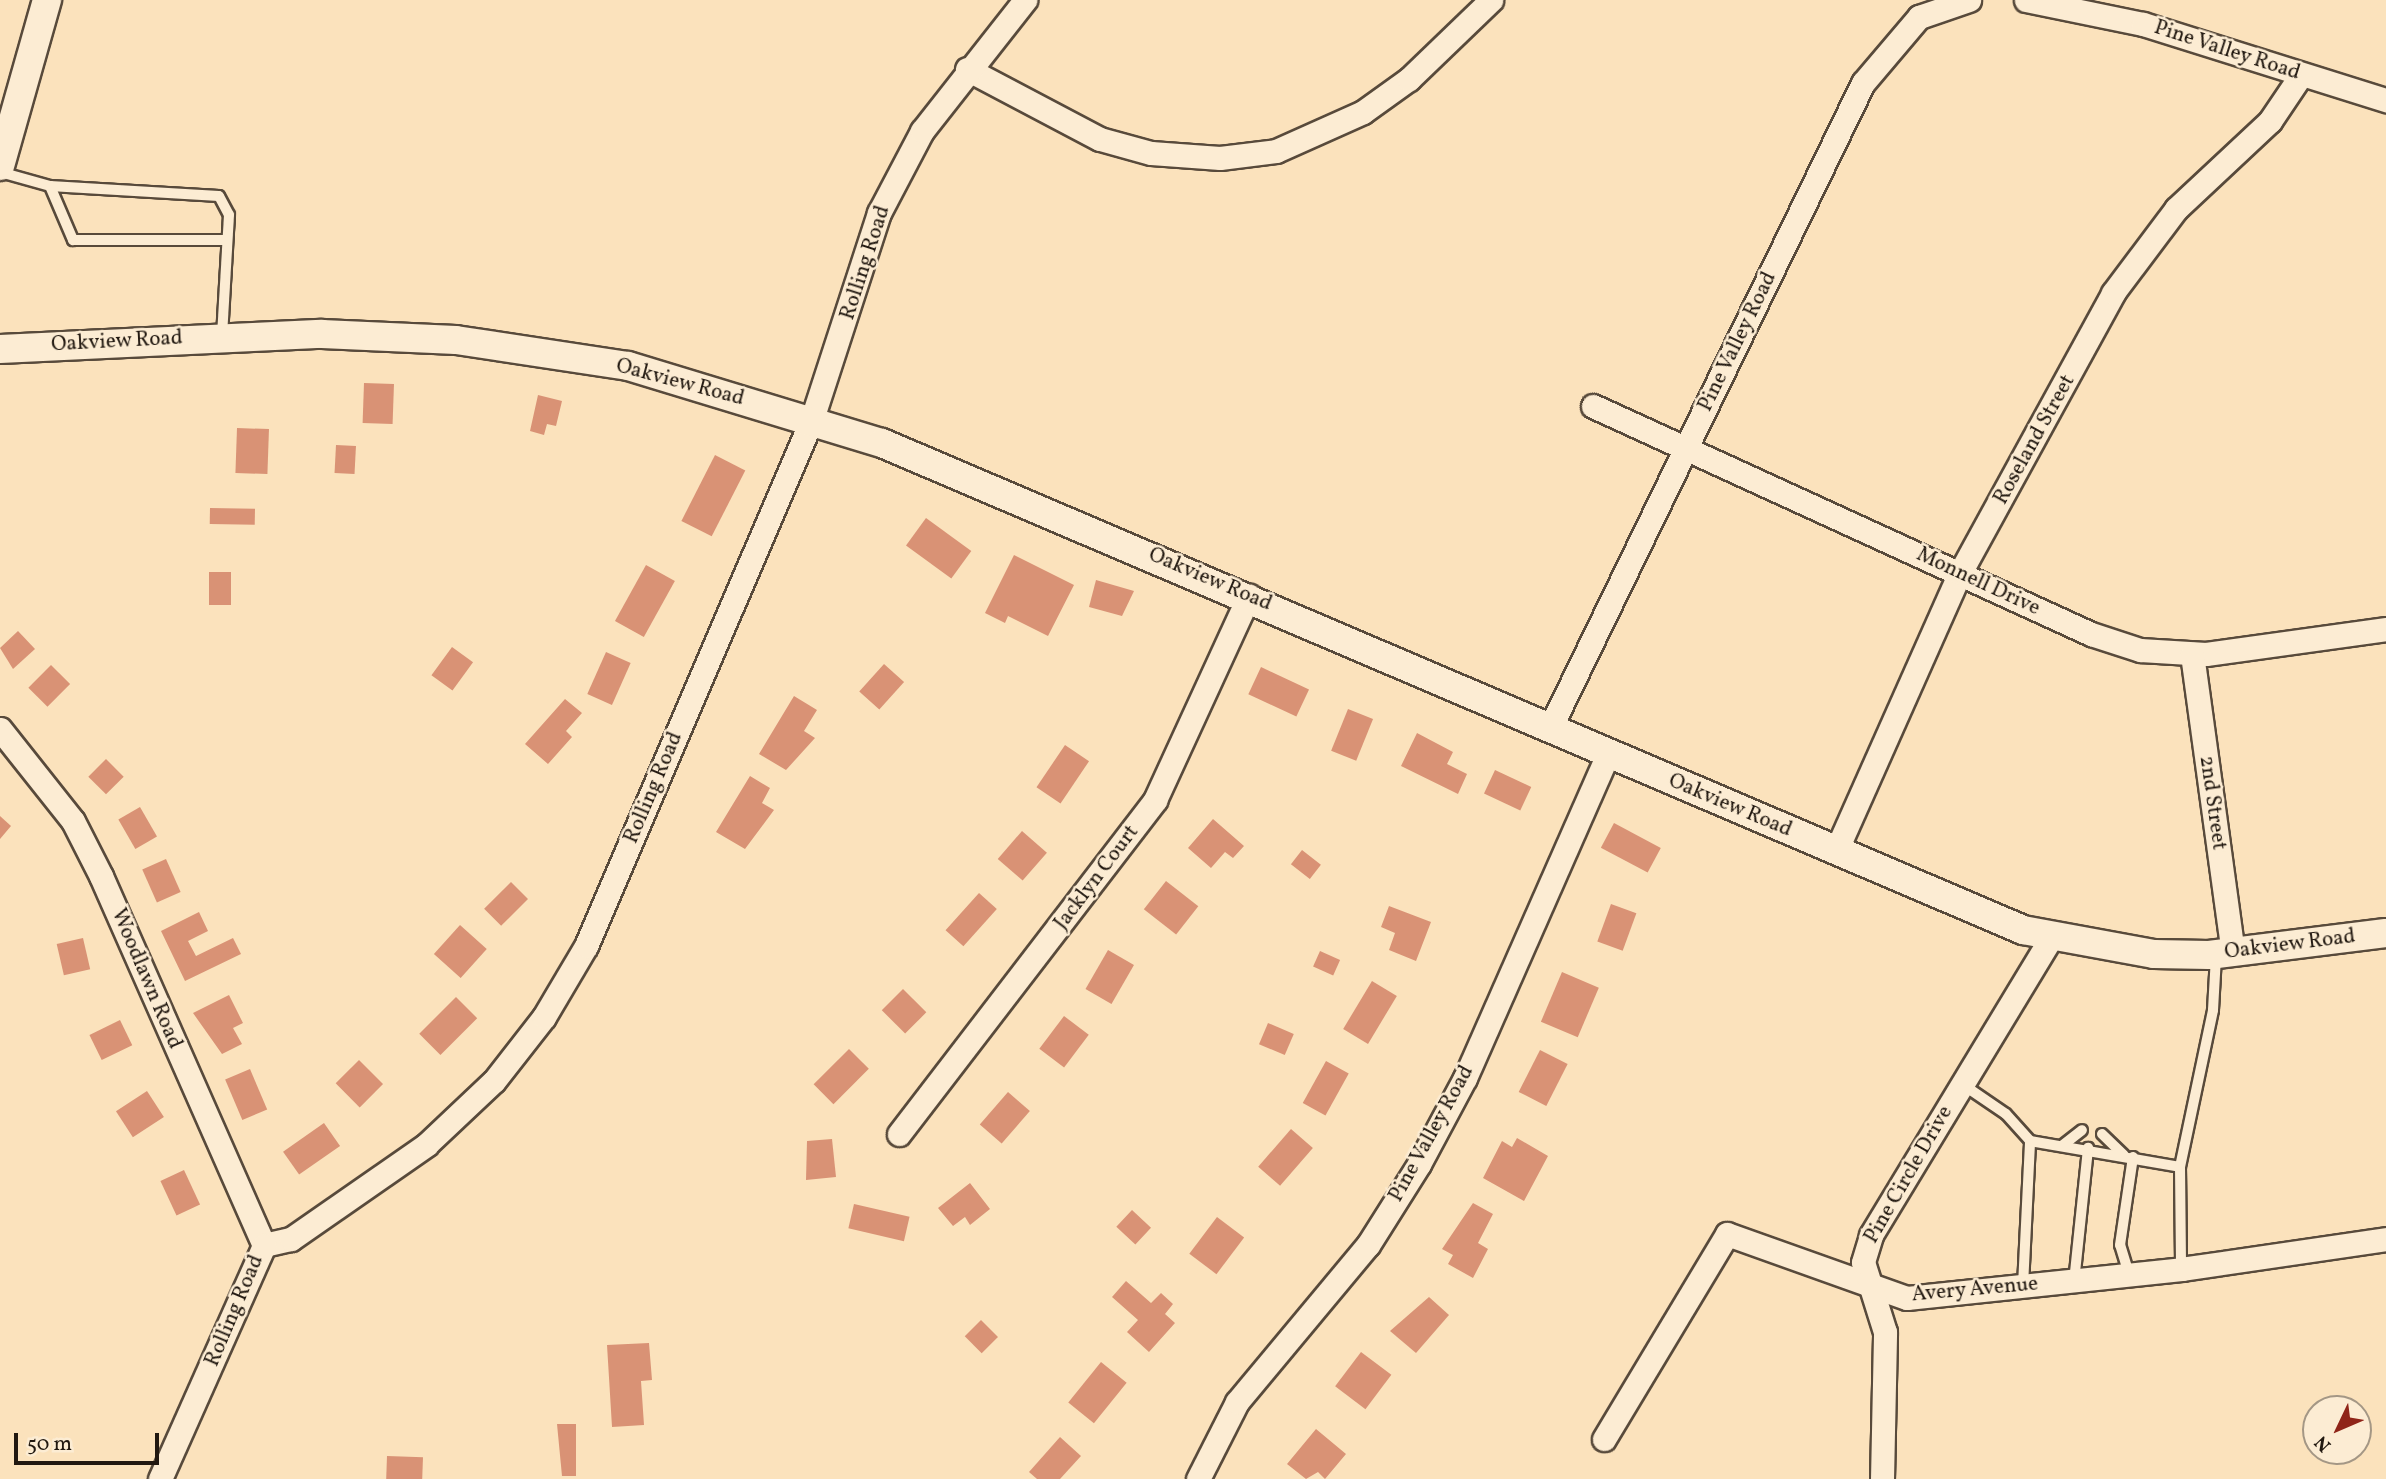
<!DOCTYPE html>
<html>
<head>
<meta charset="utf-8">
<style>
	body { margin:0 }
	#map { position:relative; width:2386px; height:1479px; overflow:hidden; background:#fbe2bc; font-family:Vollkorn,serif }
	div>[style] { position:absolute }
	.building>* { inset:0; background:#d99275; transform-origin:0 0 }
	.roads { filter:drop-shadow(2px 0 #584a3b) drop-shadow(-2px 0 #584a3b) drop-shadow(0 2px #584a3b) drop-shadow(0 -2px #584a3b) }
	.service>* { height:10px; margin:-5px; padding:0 5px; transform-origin:5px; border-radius:5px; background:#fcecd3 }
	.minor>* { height:23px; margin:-11.5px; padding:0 11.5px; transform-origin:11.5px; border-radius:11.5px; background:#fcecd3 }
	.tertiary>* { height:28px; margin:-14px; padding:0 14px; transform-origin:14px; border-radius:14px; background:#fcecd3 }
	span { translate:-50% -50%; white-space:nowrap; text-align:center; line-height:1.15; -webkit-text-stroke:5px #fcecd3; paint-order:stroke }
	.street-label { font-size:21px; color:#211810 }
	.north { position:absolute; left:2302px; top:1395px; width:70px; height:70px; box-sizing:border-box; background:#fcecd3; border:2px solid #a49785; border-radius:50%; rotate:226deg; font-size:19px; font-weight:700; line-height:28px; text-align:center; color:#211810 }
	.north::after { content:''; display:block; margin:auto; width:24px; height:32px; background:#8f2418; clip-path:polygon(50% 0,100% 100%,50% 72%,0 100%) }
	.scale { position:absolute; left:14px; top:1433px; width:145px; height:32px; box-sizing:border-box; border:4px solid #211810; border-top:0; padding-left:9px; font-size:21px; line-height:24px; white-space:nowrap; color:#211810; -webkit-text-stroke:5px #fcecd3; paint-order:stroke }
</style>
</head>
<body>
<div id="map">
	<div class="building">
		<i style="left:364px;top:383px;width:30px;height:40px;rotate:2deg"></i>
		<i style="clip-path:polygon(538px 395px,562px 401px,556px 426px,547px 424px,544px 435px,530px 431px)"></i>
		<i style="left:237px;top:428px;width:32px;height:45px;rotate:2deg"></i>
		<i style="left:336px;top:445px;width:20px;height:28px;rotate:3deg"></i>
		<i style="left:715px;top:455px;width:34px;height:74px;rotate:27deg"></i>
		<i style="left:210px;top:508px;width:45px;height:16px;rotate:1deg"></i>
		<i style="left:926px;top:518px;width:56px;height:34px;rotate:36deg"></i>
		<i style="clip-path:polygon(1014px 555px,1074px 585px,1048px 636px,1008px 616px,1005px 623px,985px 613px)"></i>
		<i style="left:646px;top:565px;width:33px;height:64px;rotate:29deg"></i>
		<i style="left:209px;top:572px;width:22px;height:33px"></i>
		<i style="clip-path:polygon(1096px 580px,1134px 591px,1122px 616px,1089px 607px)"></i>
		<i style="clip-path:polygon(18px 631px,35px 649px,13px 669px,0 648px)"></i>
		<i style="left:452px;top:647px;width:26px;height:35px;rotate:36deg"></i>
		<i style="left:606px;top:652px;width:27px;height:46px;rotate:24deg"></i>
		<i style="left:884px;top:664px;width:27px;height:37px;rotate:42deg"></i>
		<i style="left:51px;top:665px;width:27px;height:32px;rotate:45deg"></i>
		<i style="left:1261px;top:667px;width:53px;height:30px;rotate:25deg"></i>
		<i style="clip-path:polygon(794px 696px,817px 710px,804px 731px,815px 738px,786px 770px,759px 754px)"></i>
		<i style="clip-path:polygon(565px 699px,582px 713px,566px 731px,572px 737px,548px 764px,525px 744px)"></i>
		<i style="left:1348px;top:709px;width:27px;height:45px;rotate:22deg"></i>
		<i style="clip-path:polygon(1417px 733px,1453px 752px,1447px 764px,1467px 774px,1458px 794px,1401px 766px)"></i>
		<i style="left:1065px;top:745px;width:29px;height:51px;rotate:34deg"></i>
		<i style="left:106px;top:759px;width:25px;height:25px;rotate:45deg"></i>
		<i style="left:1495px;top:770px;width:40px;height:26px;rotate:25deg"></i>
		<i style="clip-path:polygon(750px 776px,770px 788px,762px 803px,774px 810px,745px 849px,716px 832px)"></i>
		<i style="left:140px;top:807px;width:34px;height:25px;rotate:60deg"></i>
		<i style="clip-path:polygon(0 816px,11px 826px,0 839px)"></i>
		<i style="clip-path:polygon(1213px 819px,1244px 846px,1233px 858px,1225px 852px,1211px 868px,1188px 848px)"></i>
		<i style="left:1614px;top:823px;width:53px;height:28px;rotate:28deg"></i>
		<i style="left:1022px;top:831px;width:33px;height:37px;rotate:41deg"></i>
		<i style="left:1302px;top:850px;width:24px;height:18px;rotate:38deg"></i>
		<i style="left:166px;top:859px;width:36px;height:26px;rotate:66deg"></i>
		<i style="left:1166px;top:881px;width:41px;height:36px;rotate:38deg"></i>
		<i style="left:511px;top:882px;width:24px;height:38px;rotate:45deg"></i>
		<i style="left:979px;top:893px;width:24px;height:50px;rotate:42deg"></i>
		<i style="left:1611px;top:904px;width:27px;height:40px;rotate:20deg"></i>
		<i style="clip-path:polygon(1389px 906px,1431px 922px,1416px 961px,1389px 950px,1395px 933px,1381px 927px)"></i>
		<i style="clip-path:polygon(199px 912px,208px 931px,188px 941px,196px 956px,233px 938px,241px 954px,185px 981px,161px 931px)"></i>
		<i style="left:460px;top:925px;width:36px;height:39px;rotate:42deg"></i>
		<i style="left:83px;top:938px;width:32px;height:27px;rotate:77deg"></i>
		<i style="left:1108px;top:950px;width:30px;height:45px;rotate:30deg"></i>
		<i style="left:1320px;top:951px;width:22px;height:17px;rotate:24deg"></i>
		<i style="left:1562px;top:972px;width:40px;height:54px;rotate:23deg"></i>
		<i style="left:1372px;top:981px;width:29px;height:56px;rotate:31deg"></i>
		<i style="left:903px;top:989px;width:33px;height:30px;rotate:45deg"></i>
		<i style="clip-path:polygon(229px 995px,243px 1023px,233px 1028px,242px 1044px,222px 1054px,193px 1013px)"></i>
		<i style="left:456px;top:997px;width:30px;height:52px;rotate:45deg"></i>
		<i style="left:1064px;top:1016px;width:31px;height:41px;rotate:37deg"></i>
		<i style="left:120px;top:1020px;width:28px;height:34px;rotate:64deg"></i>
		<i style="left:1268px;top:1023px;width:28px;height:23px;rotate:23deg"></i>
		<i style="left:849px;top:1049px;width:28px;height:50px;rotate:45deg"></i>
		<i style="left:1540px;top:1050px;width:31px;height:47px;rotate:27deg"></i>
		<i style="left:359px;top:1060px;width:34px;height:33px;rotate:45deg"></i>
		<i style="left:1326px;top:1061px;width:26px;height:48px;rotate:29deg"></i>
		<i style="left:250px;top:1069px;width:44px;height:27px;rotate:67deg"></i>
		<i style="left:147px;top:1091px;width:31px;height:37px;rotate:57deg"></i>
		<i style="left:1008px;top:1092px;width:29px;height:43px;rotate:41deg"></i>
		<i style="left:324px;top:1123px;width:28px;height:50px;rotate:55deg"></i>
		<i style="left:1291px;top:1129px;width:29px;height:50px;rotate:41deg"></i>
		<i style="clip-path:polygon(1517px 1138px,1548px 1156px,1524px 1201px,1483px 1178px,1502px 1141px,1512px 1147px)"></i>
		<i style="clip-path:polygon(832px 1139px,836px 1177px,806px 1180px,807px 1141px)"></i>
		<i style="left:184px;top:1170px;width:38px;height:26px;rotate:65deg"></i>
		<i style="clip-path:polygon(970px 1183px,990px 1209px,970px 1225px,965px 1217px,953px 1226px,938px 1208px)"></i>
		<i style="clip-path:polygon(1473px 1203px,1493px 1214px,1478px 1243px,1488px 1249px,1473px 1278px,1448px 1264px,1453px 1255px,1442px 1249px)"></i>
		<i style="left:854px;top:1204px;width:57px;height:25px;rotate:13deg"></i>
		<i style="left:1132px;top:1210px;width:26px;height:23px;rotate:43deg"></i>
		<i style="left:1217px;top:1217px;width:34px;height:46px;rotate:37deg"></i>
		<i style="clip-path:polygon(1126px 1281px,1151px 1303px,1161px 1293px,1173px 1304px,1165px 1314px,1175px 1323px,1149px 1352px,1127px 1332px,1138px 1320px,1112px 1297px)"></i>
		<i style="clip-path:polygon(1429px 1297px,1449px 1315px,1416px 1353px,1390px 1331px)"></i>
		<i style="left:981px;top:1320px;width:24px;height:23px;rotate:45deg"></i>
		<i style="clip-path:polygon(649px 1343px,652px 1380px,641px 1381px,644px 1425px,612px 1427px,607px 1345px)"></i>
		<i style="left:1361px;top:1352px;width:38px;height:43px;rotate:37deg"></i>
		<i style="left:1101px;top:1362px;width:33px;height:52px;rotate:39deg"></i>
		<i style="clip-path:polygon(557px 1424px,576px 1424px,576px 1476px,562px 1476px)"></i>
		<i style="clip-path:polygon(1316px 1429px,1346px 1454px,1325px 1479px,1318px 1472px,1306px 1479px,1287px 1464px)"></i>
		<i style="clip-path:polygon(1060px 1437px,1081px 1456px,1060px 1479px,1037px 1479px,1029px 1472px)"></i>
		<i style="left:387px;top:1456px;width:36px;height:23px;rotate:2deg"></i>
	</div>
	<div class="roads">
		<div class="service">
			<i style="left:0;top:172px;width:52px;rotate:15.6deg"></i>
			<i style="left:50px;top:186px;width:169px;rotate:3.4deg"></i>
			<i style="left:219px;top:196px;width:21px;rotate:62deg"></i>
			<i style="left:229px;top:215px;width:122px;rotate:93.3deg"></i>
			<i style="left:50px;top:186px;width:59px;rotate:66.9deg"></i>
			<i style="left:73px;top:240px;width:154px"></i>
			<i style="left:1962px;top:1084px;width:53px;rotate:34.3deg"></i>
			<i style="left:2006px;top:1114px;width:36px;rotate:48deg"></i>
			<i style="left:2102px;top:1134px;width:30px;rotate:44deg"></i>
			<i style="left:2063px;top:1145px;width:24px;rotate:-38deg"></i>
			<i style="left:2180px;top:1167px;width:160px;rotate:-78.1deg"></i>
			<i style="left:2213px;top:1010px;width:53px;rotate:-86.8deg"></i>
			<i style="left:2129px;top:1274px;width:30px;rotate:-107deg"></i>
			<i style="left:2120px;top:1245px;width:89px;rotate:-81.6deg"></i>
			<i style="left:2074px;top:1282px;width:135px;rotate:-84deg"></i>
			<i style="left:2023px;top:1286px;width:145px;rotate:-87.2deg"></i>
			<i style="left:2030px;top:1141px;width:152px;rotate:9.8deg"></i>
			<i style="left:2180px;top:1167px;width:102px;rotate:89.4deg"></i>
		</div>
		<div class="minor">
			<i style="left:2026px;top:0;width:119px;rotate:11.6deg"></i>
			<i style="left:2143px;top:24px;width:255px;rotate:17.4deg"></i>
			<i style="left:967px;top:69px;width:150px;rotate:27.8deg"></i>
			<i style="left:1100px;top:139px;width:53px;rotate:15.4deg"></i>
			<i style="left:1151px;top:153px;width:69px;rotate:4.1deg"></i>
			<i style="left:1220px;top:158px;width:56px;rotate:-7.1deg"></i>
			<i style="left:1276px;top:151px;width:95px;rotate:-24.1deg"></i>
			<i style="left:1363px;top:112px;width:57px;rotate:-35.7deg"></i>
			<i style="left:1409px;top:79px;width:114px;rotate:-43.9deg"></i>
			<i style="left:1593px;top:406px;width:548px;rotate:24.6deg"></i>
			<i style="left:2091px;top:634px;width:52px;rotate:18.1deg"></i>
			<i style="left:2140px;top:650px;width:66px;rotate:3.5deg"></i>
			<i style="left:2206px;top:654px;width:182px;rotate:-7.9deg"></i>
			<i style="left:2192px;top:654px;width:301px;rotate:82.2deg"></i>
			<i style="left:1551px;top:726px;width:715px;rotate:-64.12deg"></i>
			<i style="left:1863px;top:83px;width:87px;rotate:-49.7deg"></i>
			<i style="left:1919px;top:17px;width:53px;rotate:-18.8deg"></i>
			<i style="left:0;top:729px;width:117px;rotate:51.6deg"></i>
			<i style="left:73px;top:821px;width:62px;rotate:63deg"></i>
			<i style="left:101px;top:876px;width:403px;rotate:66.2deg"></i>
			<i style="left:1836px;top:851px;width:304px;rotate:-66deg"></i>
			<i style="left:1960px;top:573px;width:319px;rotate:-61.3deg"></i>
			<i style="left:2113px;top:293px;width:105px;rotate:-53.1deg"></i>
			<i style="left:2176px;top:209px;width:129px;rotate:-43.1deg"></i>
			<i style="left:2270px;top:121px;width:55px;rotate:-56deg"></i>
			<i style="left:899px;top:1134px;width:421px;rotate:-52.5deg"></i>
			<i style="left:1155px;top:800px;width:225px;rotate:-65.3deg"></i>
			<i style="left:264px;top:1245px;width:28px;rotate:-13deg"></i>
			<i style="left:291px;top:1239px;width:165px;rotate:-34.8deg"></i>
			<i style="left:426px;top:1145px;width:93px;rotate:-43.3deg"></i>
			<i style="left:494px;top:1081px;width:81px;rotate:-52deg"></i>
			<i style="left:544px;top:1017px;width:82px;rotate:-59.4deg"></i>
			<i style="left:586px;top:946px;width:573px;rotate:-66.79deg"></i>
			<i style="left:812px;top:419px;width:217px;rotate:-72deg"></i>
			<i style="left:879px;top:213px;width:93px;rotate:-62.3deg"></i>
			<i style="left:922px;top:131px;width:167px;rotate:-51.8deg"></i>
			<i style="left:1604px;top:1439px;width:239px;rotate:-59deg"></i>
			<i style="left:1727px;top:1234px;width:191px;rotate:19.6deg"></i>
			<i style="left:1907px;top:1298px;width:276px;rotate:-6deg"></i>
			<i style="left:2181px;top:1269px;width:207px;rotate:-8.3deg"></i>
			<i style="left:160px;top:1479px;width:256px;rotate:-66deg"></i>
			<i style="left:1198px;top:1479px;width:86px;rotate:-63.1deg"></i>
			<i style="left:1237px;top:1402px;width:204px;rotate:-50.2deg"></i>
			<i style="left:1368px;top:1245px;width:96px;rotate:-57.8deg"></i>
			<i style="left:1419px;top:1164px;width:98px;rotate:-61.9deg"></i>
			<i style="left:1465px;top:1078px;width:354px;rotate:-66.2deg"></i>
			<i style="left:1882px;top:1479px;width:147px;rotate:-88.8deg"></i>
			<i style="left:1885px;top:1332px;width:73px;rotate:-107.4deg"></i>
			<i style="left:1863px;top:1262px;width:28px;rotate:-73deg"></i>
			<i style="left:1871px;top:1235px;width:350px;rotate:-58.8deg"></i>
		</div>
		<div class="tertiary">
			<i style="left:0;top:166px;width:173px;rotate:-74.2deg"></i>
			<i style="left:0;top:349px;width:322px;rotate:-2.7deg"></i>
			<i style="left:322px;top:334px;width:134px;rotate:2.6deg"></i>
			<i style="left:456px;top:340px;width:174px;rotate:8.6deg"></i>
			<i style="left:628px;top:366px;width:265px;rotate:16.9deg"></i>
			<i style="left:882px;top:443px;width:1241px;rotate:23.11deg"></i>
			<i style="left:2023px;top:930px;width:133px;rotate:10.4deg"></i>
			<i style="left:2154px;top:954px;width:55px;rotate:1deg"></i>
			<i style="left:2209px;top:955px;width:178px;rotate:-7.1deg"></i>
		</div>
	</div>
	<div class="street-label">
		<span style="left:2227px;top:51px;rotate:18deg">Pine Valley Road</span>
		<span style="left:866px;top:263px;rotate:-72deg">Rolling Road</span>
		<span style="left:117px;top:342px;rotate:-3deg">Oakview Road</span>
		<span style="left:1738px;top:342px;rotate:-64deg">Pine Valley Road</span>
		<span style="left:680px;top:383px;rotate:15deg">Oakview Road</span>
		<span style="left:2035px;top:440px;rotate:-61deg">Roseland Street</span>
		<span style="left:1210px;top:580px;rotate:23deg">Oakview Road</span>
		<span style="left:1978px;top:582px;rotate:25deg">Monnell Drive</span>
		<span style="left:654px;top:788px;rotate:-67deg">Rolling Road</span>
		<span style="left:2212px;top:803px;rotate:82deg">2nd Street</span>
		<span style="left:1730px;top:806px;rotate:23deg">Oakview Road</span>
		<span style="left:1097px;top:878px;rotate:-53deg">Jacklyn Court</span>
		<span style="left:2290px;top:945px;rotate:-7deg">Oakview Road</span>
		<span style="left:146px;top:979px;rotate:67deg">Woodlawn Road</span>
		<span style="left:1432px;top:1134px;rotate:-61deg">Pine Valley Road</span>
		<span style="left:1909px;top:1175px;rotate:-60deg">Pine Circle Drive</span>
		<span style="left:1975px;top:1290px;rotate:-5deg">Avery Avenue</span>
		<span style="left:235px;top:1311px;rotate:-67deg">Rolling Road</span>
	</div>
	<div class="north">N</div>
	<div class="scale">50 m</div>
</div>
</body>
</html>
